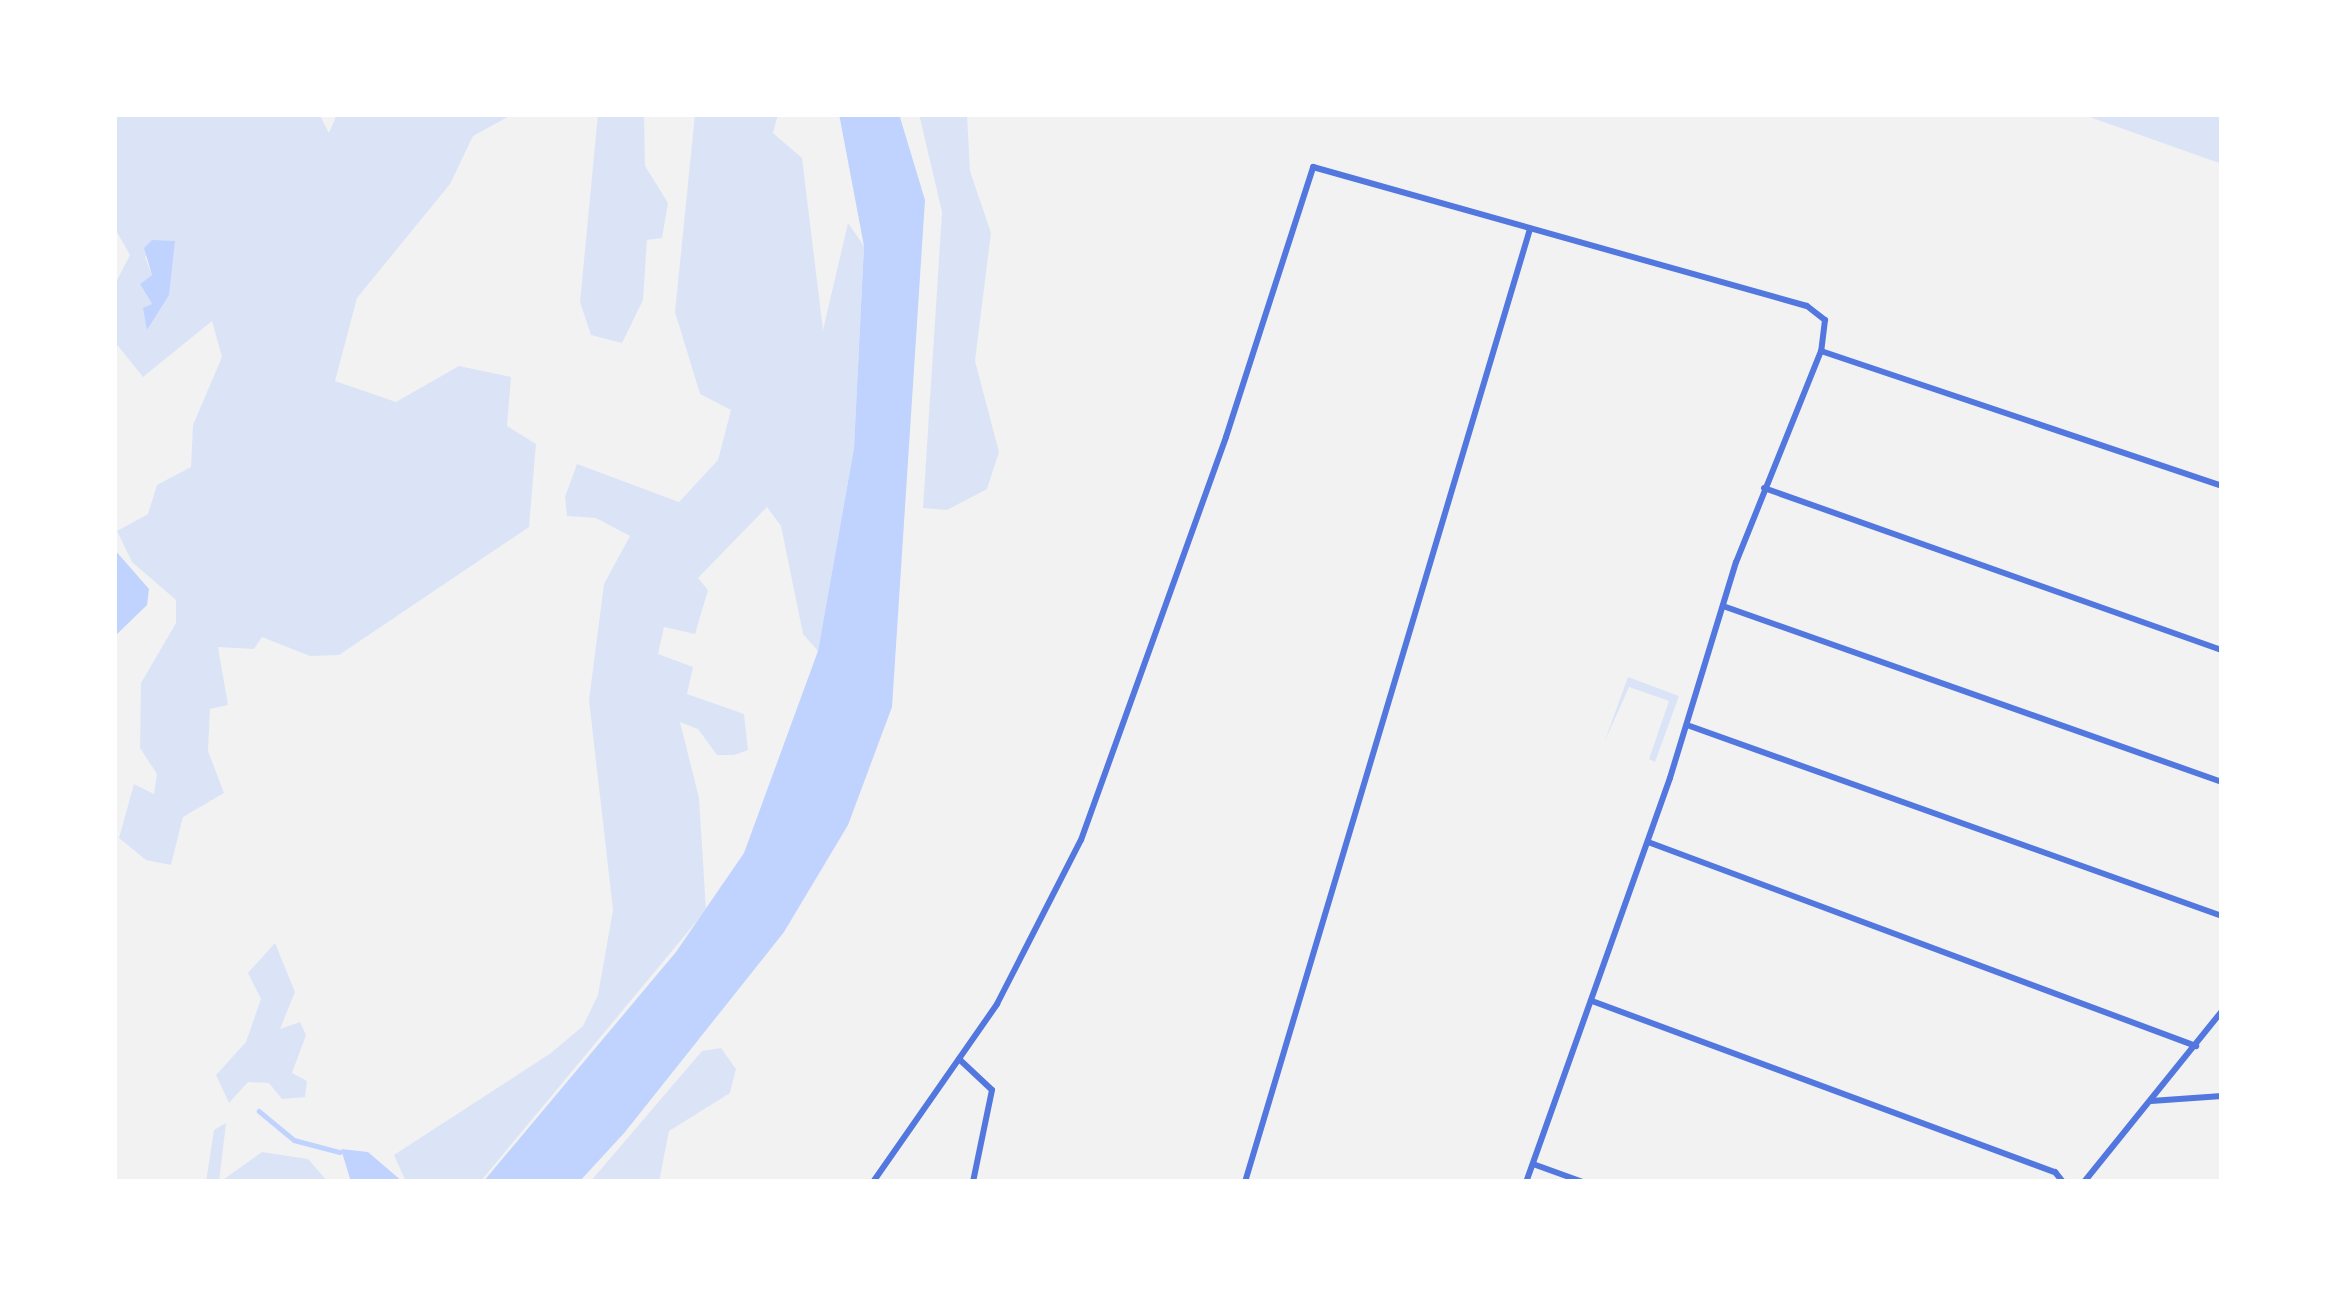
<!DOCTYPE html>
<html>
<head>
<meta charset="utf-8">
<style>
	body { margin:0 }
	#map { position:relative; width:2336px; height:1296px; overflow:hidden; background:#f2f2f2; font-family:"Fira Sans",sans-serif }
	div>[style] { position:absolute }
	.green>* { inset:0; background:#dbe4f7 }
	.water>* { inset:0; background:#bfd3fe }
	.stream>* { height:4.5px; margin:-2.25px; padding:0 2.25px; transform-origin:2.25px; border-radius:2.25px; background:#bfd3fe }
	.minor>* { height:6px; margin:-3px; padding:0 3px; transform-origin:3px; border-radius:3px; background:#5277de }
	span { translate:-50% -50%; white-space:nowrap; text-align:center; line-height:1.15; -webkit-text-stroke:9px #fff; paint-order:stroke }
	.frame { position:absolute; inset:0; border:117px solid #fff; pointer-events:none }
</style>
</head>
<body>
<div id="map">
	<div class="green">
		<i style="clip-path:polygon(evenodd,114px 114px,319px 114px,329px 133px,337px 114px,513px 114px,473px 136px,450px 184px,357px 298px,335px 381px,396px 402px,459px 366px,511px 377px,507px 426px,536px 444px,529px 527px,339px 655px,310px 656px,262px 637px,254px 649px,218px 647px,228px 705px,210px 709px,208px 751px,224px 793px,183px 817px,171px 865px,146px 860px,119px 838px,134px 784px,154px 794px,157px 774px,140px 748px,141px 683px,176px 623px,176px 600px,132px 562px,117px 531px,148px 514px,157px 485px,191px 467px,193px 425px,222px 357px,212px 321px,143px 377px,114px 341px,114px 286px,130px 255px,114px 227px,114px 114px,175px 242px,158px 308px,145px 308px,152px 304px,140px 284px,152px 275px,145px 257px,175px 242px)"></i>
		<i style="clip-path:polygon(598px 114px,644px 114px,645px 166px,668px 203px,662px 238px,647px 240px,643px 300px,622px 343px,591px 335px,580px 302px)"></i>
		<i style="clip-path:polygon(695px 114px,778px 114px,773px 133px,802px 158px,823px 330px,848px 223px,864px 246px,854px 448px,818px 651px,803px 634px,781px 526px,767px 507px,698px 578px,708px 590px,695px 634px,664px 627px,658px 654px,693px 667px,687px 694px,744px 714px,748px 750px,734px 755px,717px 755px,698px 729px,680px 722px,699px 798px,706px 910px,480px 1182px,406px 1182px,394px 1155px,551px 1053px,583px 1026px,598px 995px,613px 910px,589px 700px,604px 584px,630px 536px,596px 518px,567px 516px,565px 497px,577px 464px,679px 502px,718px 460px,731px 410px,700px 394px,675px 312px)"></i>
		<i style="clip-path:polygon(919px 114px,967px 114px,970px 171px,991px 233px,975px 361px,999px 452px,987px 489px,947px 510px,923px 508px,942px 212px)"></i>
		<i style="clip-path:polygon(2081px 114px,2222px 114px,2222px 164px)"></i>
		<i style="clip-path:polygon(1628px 677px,1679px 696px,1655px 762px,1649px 759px,1669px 701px,1629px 687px,1604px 743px)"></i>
		<i style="clip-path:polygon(275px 943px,295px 992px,280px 1029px,300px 1022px,306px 1035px,292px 1073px,307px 1081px,305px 1097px,282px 1099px,269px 1083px,248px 1082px,229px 1103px,216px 1075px,246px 1042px,261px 999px,248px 973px)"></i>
		<i style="clip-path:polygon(721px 1048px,736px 1069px,730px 1093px,669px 1131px,659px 1182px,590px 1182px,702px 1051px)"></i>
		<i style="clip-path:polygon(226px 1123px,219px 1182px,206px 1182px,214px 1130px)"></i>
		<i style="clip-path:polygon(262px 1152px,308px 1159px,328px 1182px,220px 1182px)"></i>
	</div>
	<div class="water">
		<i style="clip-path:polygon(839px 114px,899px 114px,925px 200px,892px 707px,848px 825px,784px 932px,625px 1132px,579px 1182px,483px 1182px,676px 952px,744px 853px,818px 651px,854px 448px,864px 246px)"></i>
		<i style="clip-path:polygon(152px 240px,175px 241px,169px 295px,147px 330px,143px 308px,152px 304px,140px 284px,152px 275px,144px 248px)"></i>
		<i style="clip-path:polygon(114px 549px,149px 589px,147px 605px,114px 637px)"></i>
		<i style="clip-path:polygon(341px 1149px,368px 1152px,403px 1182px,351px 1182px)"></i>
	</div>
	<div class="stream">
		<i style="left:259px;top:1111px;width:45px;rotate:39.6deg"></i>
		<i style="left:294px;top:1140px;width:47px;rotate:14.9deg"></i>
	</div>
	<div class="minor">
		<i style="left:1821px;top:351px;width:423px;rotate:18.6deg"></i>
		<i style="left:1764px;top:488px;width:486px;rotate:19.5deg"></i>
		<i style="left:1723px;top:606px;width:529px;rotate:19.43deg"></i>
		<i style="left:1687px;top:725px;width:568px;rotate:19.65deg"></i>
		<i style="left:1648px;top:842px;width:585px;rotate:20.42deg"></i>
		<i style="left:1592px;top:1001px;width:494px;rotate:20.3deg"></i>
		<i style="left:2055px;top:1172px;width:13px;rotate:51deg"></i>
		<i style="left:959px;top:1059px;width:45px;rotate:43.2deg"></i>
		<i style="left:992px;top:1090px;width:94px;rotate:101.7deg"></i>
		<i style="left:2151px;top:1101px;width:71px;rotate:-4deg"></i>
		<i style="left:1533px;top:1164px;width:53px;rotate:19.8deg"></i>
		<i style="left:873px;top:1182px;width:217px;rotate:-55.1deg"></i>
		<i style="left:997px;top:1004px;width:184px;rotate:-62.9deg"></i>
		<i style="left:1081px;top:840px;width:428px;rotate:-70.2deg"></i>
		<i style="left:1226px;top:437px;width:284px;rotate:-72.1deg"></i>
		<i style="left:1313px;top:167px;width:513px;rotate:15.72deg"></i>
		<i style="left:1807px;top:306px;width:23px;rotate:38deg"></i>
		<i style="left:1825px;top:320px;width:31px;rotate:97deg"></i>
		<i style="left:1821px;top:351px;width:227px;rotate:111.9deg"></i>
		<i style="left:1736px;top:562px;width:226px;rotate:107deg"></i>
		<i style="left:1670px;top:778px;width:429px;rotate:109.6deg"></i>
		<i style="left:1245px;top:1182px;width:995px;rotate:-73.35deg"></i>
		<i style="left:2084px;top:1182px;width:220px;rotate:-51.1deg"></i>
	</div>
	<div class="frame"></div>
</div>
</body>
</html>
